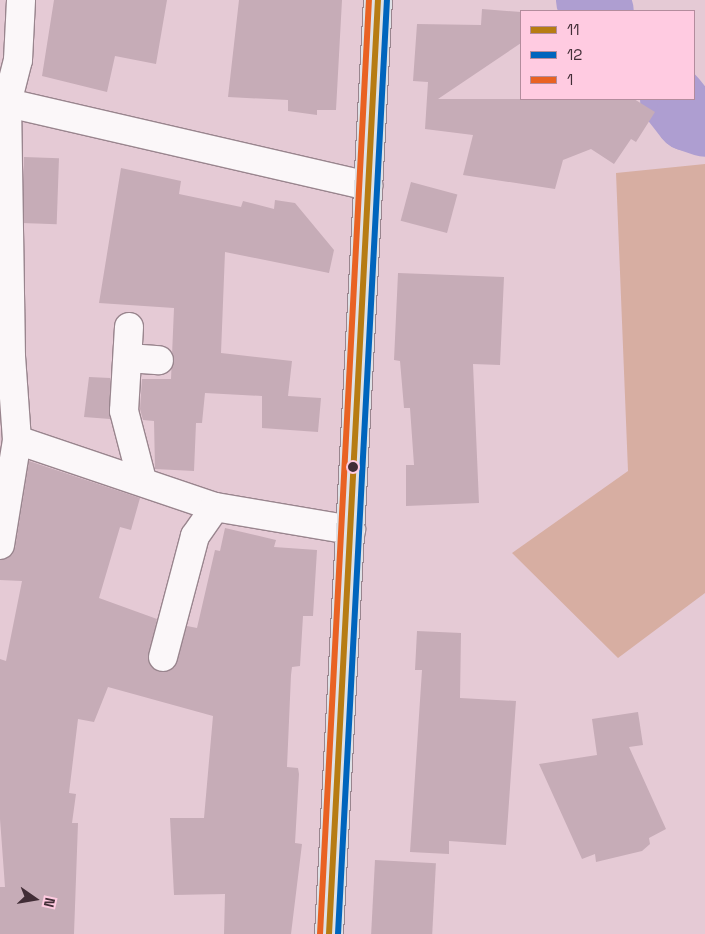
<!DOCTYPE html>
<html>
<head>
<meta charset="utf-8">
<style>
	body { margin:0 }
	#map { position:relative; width:705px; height:934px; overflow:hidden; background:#e5cad5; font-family:"Space Grotesk",sans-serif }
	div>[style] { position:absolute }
	.green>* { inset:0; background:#d7aea2 }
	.river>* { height:66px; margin:-33px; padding:0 33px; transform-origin:33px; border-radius:33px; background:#ae9ed1 }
	.building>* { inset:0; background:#c6acb7; transform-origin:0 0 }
	.roads { filter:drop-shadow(1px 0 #99858e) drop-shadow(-1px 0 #99858e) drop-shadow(0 1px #99858e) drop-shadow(0 -1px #99858e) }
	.minor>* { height:28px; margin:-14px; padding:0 14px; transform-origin:14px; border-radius:14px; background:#fbf7f9 }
	.major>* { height:28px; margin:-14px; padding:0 14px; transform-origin:14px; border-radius:14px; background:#dee1e6 }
	.bus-1>* { height:6px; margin:-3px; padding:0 3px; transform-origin:3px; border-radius:3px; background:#b77c13 }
	.bus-2>* { height:6px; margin:-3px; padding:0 3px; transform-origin:3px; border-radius:3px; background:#0065bd }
	.bus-3>* { height:6px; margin:-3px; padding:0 3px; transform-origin:3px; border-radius:3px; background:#e96223 }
	.dots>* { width:14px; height:14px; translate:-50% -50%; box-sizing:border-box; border:2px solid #ffcbe1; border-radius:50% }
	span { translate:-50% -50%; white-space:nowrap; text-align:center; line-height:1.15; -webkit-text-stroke:4px #ffcbe1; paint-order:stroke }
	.legend { position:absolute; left:520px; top:10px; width:175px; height:90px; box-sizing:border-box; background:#ffcbe1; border:1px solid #b38c9d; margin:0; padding:6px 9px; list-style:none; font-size:15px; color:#412d36 }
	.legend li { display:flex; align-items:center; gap:10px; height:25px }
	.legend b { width:25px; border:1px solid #b38c9d }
	.north { position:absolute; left:10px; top:874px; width:50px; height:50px; -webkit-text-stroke:4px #ffcbe1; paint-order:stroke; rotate:103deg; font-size:14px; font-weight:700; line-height:20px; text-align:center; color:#412d36 }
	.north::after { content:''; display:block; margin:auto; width:18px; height:22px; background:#412d36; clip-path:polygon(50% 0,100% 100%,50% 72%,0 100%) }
</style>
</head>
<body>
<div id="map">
	<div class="green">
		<i style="clip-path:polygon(705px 164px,705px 593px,618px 658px,512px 553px,628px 471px,616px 173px)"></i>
	</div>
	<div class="river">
		<i style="left:589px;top:0;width:16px;rotate:43deg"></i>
		<i style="left:673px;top:99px;width:24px;rotate:52deg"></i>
		<i style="left:688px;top:118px;width:18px;rotate:19deg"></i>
	</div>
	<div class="building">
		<i style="clip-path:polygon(54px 0,167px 0,156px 64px,115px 56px,107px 92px,42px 76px)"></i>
		<i style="clip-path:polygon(239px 0,342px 0,336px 110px,317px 110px,317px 115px,288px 111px,288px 100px,228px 97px)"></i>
		<i style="clip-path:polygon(482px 9px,521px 12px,521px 43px,438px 99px,634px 99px,655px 112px,636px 142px,631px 139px,614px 164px,591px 149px,563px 160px,555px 189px,463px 175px,473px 135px,425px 129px,428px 82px,413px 81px,417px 24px,481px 25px)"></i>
		<i style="left:24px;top:157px;width:35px;height:66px;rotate:2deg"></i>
		<i style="clip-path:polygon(121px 168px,181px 181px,179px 194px,241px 207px,243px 201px,274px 209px,275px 200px,295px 203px,334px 250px,329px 273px,225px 252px,221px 353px,292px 361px,288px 396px,321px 398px,318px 432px,262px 428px,262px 396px,205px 393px,202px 423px,196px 423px,194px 471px,155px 469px,154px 421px,143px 420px,140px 409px,142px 379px,171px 379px,174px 308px,99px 303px)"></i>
		<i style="left:411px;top:182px;width:48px;height:40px;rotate:15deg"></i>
		<i style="clip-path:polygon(398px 273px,504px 277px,500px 365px,473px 364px,479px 503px,406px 506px,406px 465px,414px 465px,410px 408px,404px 408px,400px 361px,394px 360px)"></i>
		<i style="clip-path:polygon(89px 377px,110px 378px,110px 419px,84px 417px)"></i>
		<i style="clip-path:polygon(29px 461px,140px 498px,131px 530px,120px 527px,99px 598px,157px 619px,148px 661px,159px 672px,174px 668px,187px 626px,197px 628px,215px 550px,220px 551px,225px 528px,276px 540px,274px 547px,317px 550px,313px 616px,303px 616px,300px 666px,292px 667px,291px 675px,287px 767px,298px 768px,299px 774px,295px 843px,302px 844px,291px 934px,224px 934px,225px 894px,174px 895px,170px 818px,204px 818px,213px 716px,108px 687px,94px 722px,78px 719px,69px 793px,76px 794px,72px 823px,78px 823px,74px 934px,0 934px,0 887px,5px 887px,0 819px,0 659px,6px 661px,22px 581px,0 580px,0 560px,12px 555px,15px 548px)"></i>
		<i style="clip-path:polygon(417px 631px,461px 633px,460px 698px,516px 701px,506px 845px,449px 841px,449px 854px,410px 852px,422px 670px,415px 670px)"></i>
		<i style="clip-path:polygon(638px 712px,643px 745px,629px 747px,666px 829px,649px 838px,650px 844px,642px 851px,596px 862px,595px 854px,582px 859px,539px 764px,597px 755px,592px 719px)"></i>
		<i style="left:375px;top:860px;width:61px;height:74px;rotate:3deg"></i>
	</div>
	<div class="roads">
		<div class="minor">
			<i style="left:0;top:101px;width:378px;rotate:13deg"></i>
			<i style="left:129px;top:327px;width:84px;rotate:93.4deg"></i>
			<i style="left:124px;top:411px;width:71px;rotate:75.4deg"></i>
			<i style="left:128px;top:358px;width:31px;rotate:4deg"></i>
			<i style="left:17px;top:440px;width:209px;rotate:18.7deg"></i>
			<i style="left:215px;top:507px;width:138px;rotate:9.6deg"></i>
			<i style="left:0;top:545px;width:106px;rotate:-80.8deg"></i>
			<i style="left:17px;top:440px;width:83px;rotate:-94.1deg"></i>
			<i style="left:11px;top:357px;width:254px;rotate:-90.9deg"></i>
			<i style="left:7px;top:103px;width:44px;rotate:-75.7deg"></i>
			<i style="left:18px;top:60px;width:60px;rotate:-87.1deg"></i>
			<i style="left:163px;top:657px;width:125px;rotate:-75.2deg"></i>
			<i style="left:195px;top:536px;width:35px;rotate:-55deg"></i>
		</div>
		<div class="major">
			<i style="left:329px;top:934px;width:935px;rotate:-87deg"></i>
		</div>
	</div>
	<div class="bus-1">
		<i style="left:329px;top:934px;width:935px;rotate:-87deg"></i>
	</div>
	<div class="bus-2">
		<i style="left:338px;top:934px;width:935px;rotate:-87deg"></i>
	</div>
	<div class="bus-3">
		<i style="left:320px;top:934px;width:935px;rotate:-87deg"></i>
	</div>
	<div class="dots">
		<i style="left:353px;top:467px;background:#412d36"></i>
	</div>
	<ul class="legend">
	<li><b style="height:6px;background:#b77c13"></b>11</li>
	<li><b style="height:6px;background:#0065bd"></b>12</li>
	<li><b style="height:6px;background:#e96223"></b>1</li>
	</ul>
	<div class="north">N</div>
</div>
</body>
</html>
